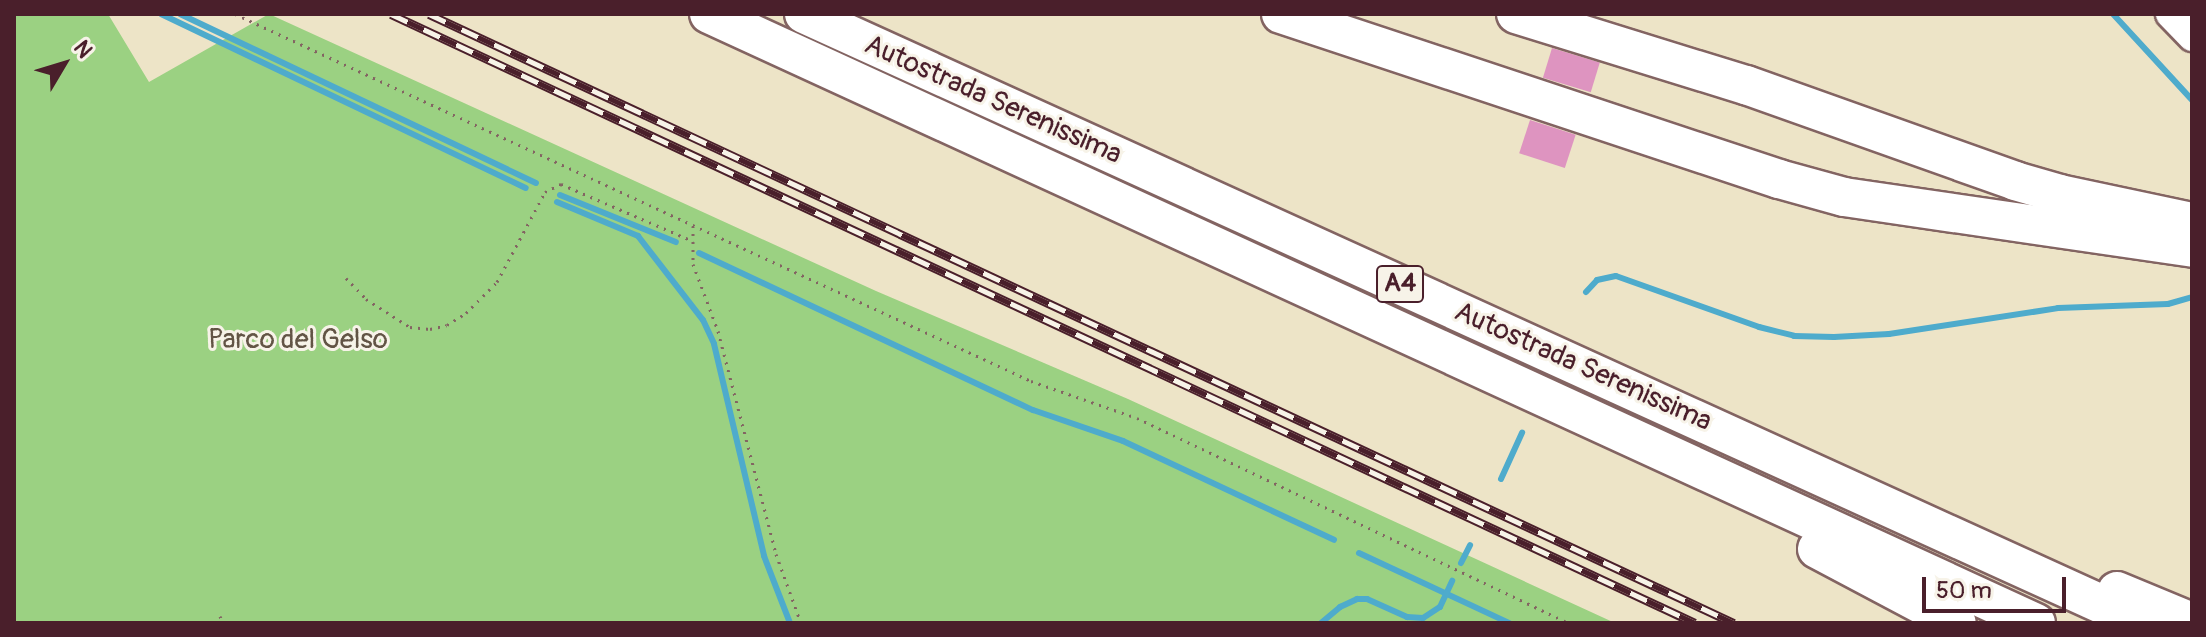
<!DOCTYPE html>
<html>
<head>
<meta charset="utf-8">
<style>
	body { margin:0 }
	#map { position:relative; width:2206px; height:637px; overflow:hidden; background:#ede4c7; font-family:Pangolin,sans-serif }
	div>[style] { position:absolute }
	.green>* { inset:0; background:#9bd182 }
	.stream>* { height:6px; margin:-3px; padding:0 3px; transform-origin:3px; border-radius:3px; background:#4eabcc }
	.building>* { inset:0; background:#de94c0; transform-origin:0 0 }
	.path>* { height:3px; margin-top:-1.5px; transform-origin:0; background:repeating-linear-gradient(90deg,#836462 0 2px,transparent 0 8px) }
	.roads { filter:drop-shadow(2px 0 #836462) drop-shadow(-2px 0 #836462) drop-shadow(0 2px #836462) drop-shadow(0 -2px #836462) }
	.secondary>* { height:28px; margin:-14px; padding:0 14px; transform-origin:14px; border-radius:14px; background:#fff }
	.highway>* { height:38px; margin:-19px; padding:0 19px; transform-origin:19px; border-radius:19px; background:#fff }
	.rail>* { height:9px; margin-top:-4.5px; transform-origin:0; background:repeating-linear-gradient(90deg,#f7f3e8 0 18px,#4a1f2b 0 36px); box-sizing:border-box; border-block:2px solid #4a1f2b }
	span { translate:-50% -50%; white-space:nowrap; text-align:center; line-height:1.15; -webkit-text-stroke:6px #f7f3e8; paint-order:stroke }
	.shield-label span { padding:2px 6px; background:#f7f3e8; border:2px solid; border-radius:6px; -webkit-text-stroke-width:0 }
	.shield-label { font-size:26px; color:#4a1f2b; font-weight:700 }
	.street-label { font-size:28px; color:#4a1f2b }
	.park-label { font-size:28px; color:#625445 }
	.frame { position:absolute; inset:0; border:16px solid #4a1f2b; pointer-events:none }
	.north { position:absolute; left:24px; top:24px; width:80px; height:80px; -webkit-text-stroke:6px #f7f3e8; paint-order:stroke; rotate:52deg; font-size:22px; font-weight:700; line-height:32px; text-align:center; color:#4a1f2b }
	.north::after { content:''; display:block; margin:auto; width:28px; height:36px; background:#4a1f2b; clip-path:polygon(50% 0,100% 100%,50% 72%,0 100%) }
	.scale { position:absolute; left:1922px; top:577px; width:144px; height:36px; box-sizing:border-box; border:4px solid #4a1f2b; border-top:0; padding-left:10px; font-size:24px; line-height:28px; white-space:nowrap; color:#4a1f2b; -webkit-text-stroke:6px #f7f3e8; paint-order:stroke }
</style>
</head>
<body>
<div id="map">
	<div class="green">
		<i style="clip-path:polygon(14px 14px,108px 14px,149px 82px,269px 14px,876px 291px,1128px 399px,1615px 623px,14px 623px)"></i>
	</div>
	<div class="stream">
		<i style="left:161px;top:14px;width:404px;rotate:25.5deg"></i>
		<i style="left:180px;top:14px;width:394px;rotate:25.4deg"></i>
		<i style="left:2113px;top:14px;width:117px;rotate:47.4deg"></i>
		<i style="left:560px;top:195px;width:125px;rotate:22.1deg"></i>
		<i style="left:557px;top:202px;width:88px;rotate:22.8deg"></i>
		<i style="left:638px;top:236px;width:106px;rotate:52.3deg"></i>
		<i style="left:703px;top:320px;width:26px;rotate:65deg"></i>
		<i style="left:714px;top:344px;width:218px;rotate:76.7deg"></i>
		<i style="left:764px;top:556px;width:72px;rotate:68.8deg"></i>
		<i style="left:699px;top:253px;width:369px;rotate:25.2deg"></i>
		<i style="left:1033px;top:410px;width:95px;rotate:19deg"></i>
		<i style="left:1123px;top:441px;width:233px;rotate:25.1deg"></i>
		<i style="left:1586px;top:292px;width:16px;rotate:-47deg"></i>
		<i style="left:1597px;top:280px;width:19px;rotate:-12deg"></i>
		<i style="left:1616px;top:276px;width:152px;rotate:19.6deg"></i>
		<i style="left:1759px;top:327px;width:36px;rotate:14deg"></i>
		<i style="left:1794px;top:336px;width:40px;rotate:1.4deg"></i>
		<i style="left:1834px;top:337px;width:55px;rotate:-3.1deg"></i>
		<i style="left:1889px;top:334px;width:171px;rotate:-8.7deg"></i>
		<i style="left:2058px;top:308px;width:110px;rotate:-2.1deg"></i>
		<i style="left:2168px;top:304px;width:25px;rotate:-16deg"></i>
		<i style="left:1501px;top:479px;width:51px;rotate:-65.5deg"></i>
		<i style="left:1359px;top:553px;width:166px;rotate:25deg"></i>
		<i style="left:1461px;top:563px;width:20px;rotate:-63deg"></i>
		<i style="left:1321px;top:623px;width:25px;rotate:-40deg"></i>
		<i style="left:1340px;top:607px;width:19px;rotate:-25deg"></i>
		<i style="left:1357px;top:599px;width:10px"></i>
		<i style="left:1367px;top:599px;width:44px;rotate:24.2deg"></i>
		<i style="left:1407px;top:617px;width:16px;rotate:4deg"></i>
		<i style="left:1423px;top:618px;width:20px;rotate:-33deg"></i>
		<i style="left:1440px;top:607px;width:29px;rotate:-65deg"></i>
	</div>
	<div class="building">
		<i style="left:1552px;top:48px;width:50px;height:31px;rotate:17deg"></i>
		<i style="left:1530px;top:120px;width:48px;height:35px;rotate:18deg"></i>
	</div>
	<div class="path">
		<i style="left:235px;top:14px;width:877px;rotate:24.75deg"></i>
		<i style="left:1031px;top:381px;width:112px;rotate:19.2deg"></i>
		<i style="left:1137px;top:418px;width:478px;rotate:25.4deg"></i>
		<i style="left:693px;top:226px;width:38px;rotate:90deg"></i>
		<i style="left:693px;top:264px;width:72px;rotate:69.5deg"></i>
		<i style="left:718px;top:331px;width:230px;rotate:75.4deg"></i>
		<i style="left:776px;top:554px;width:73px;rotate:70.1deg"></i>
		<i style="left:346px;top:278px;width:29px;rotate:46deg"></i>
		<i style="left:366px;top:299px;width:52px;rotate:32.5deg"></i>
		<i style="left:410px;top:327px;width:20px;rotate:6deg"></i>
		<i style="left:430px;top:329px;width:17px;rotate:-13deg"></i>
		<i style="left:447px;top:325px;width:22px;rotate:-32deg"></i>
		<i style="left:466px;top:313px;width:44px;rotate:-45deg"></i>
		<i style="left:497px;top:282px;width:102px;rotate:-61.9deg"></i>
		<i style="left:545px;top:192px;width:18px;rotate:-27deg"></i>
		<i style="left:561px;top:184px;width:144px;rotate:23.4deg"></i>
		<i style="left:220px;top:616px;width:8px;rotate:67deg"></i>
	</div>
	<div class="roads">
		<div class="secondary">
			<i style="left:2170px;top:14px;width:32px;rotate:46deg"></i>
		</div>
		<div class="highway">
			<i style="left:709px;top:14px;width:1460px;rotate:24.65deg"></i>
			<i style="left:804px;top:14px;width:1471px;rotate:24.46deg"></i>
			<i style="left:1281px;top:14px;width:525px;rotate:18.33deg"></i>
			<i style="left:1779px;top:179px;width:67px;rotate:15.5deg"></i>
			<i style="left:1844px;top:197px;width:352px;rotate:8.3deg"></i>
			<i style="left:1516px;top:14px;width:241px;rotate:17.2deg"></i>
			<i style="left:1746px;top:85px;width:286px;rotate:19.6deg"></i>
			<i style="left:2015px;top:181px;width:47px;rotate:16.1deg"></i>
			<i style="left:2060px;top:194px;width:135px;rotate:12deg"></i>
			<i style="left:1817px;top:549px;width:158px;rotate:27.9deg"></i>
			<i style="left:2117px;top:591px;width:81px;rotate:22.5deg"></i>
		</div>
	</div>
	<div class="rail">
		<i style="left:391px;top:14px;width:1439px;rotate:25.03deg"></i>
		<i style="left:429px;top:14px;width:1440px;rotate:25.02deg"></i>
	</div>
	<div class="shield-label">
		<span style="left:1400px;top:284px">A4</span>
	</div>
	<div class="street-label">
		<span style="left:993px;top:100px;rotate:24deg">Autostrada Serenissima</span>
		<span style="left:1583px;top:367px;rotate:24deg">Autostrada Serenissima</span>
	</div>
	<div class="park-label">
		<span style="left:298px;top:340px">Parco del Gelso</span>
	</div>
	<div class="frame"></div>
	<div class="north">N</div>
	<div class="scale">50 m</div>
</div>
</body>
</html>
